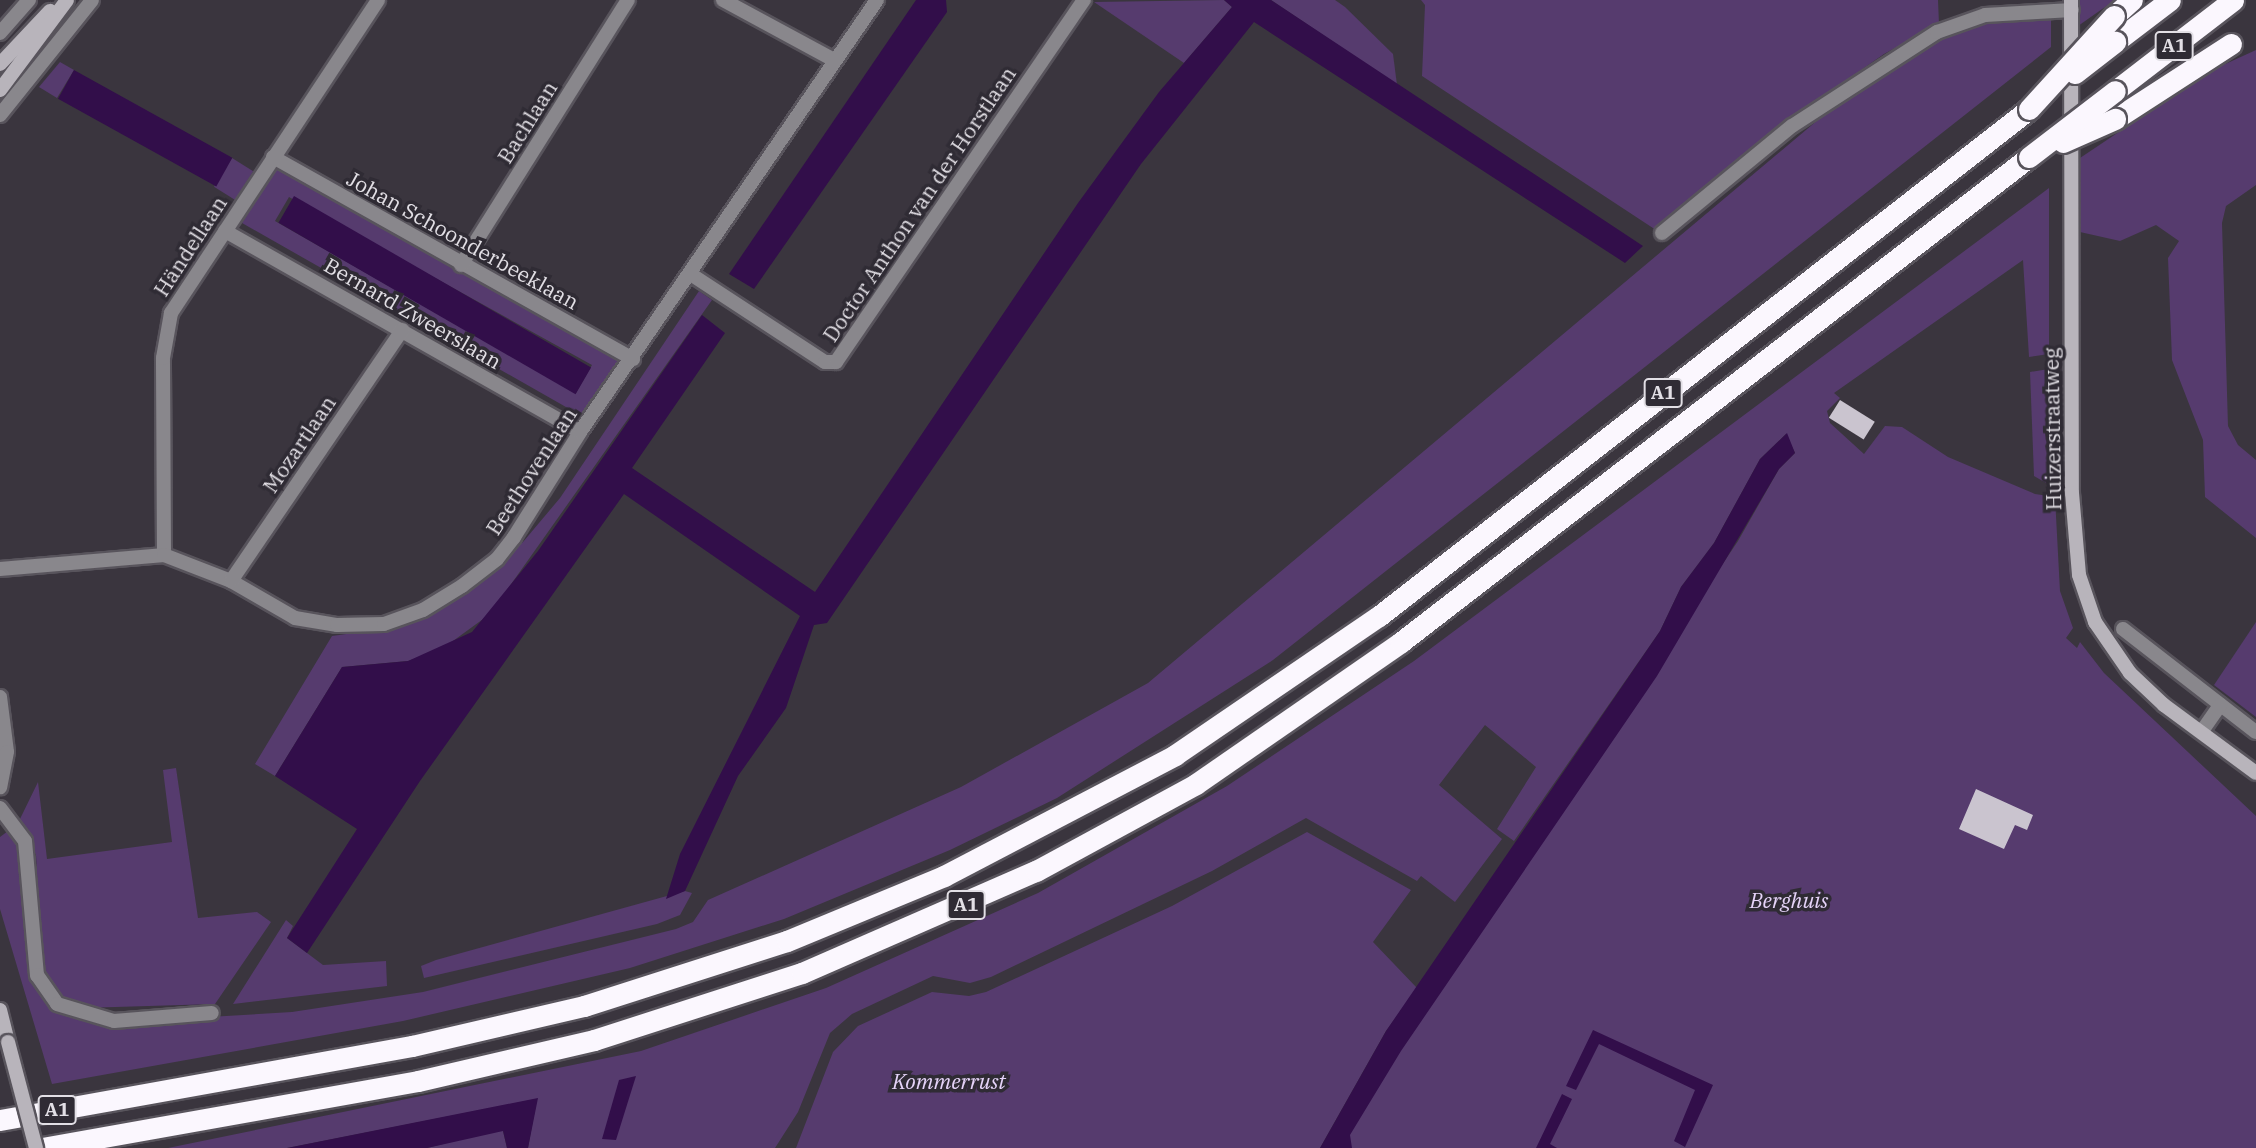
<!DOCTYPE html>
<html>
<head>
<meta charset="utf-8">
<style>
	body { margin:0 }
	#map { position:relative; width:2256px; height:1148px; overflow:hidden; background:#3a353e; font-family:"IBM Plex Serif",serif }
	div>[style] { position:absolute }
	.green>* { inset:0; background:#563b6e; transform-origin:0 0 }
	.water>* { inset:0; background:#320e4a; transform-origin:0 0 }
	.building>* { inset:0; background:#cac4cf; transform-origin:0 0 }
	.roads { filter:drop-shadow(2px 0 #58545c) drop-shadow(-2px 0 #58545c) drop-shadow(0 2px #58545c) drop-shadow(0 -2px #58545c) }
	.street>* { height:14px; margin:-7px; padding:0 7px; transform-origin:7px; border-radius:7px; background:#89878c }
	.secondary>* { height:14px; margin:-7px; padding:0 7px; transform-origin:7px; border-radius:7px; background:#b8b4bb }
	.highway>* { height:21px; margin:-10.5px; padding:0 10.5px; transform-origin:10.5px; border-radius:10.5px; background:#fbf7fe }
	.bridges { filter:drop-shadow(2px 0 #58545c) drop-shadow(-2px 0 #58545c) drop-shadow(0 2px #58545c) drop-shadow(0 -2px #58545c) }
	.secondary-bridge>* { height:14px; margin:-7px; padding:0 7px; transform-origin:7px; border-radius:7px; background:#b8b4bb }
	.highway-bridge>* { height:21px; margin:-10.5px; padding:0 10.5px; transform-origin:10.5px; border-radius:10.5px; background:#fbf7fe }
	span { translate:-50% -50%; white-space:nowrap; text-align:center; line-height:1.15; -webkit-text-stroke:7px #2f2b34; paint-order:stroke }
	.shield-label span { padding:2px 5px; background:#2f2b34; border:2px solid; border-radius:5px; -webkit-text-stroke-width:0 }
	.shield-label { font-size:19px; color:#e2dfe5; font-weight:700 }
	.street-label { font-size:21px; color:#e2dfe5 }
	.park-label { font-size:21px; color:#e6d4f9; font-style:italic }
</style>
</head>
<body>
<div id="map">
	<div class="green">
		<i style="clip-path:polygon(1224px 0,1232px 7px,1184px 63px,1094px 2px)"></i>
		<i style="clip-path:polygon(1271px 0,1335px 0,1345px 7px,1393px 54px,1397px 85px)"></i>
		<i style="clip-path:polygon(1421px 0,1938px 0,1939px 24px,1884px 54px,1801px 112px,1659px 232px,1422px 76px,1425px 5px)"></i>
		<i style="clip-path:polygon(2078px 0,2115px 0,2078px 26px)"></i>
		<i style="clip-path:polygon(2051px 18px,2051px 47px,1273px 660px,1057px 798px,950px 850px,784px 919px,630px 968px,403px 1021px,52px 1084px,0 909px,0 837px,8px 831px,21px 849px,32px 980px,54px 1011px,92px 1024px,292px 1012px,423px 992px,676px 929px,693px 922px,708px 900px,961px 787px,1148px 683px,1844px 98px,1951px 34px,1983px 22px)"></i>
		<i style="clip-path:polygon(2256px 50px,2256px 185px,2226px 206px,2222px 223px,2228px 426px,2238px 445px,2256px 460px,2256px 538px,2205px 497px,2203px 440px,2172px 360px,2168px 258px,2179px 241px,2156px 225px,2120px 241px,2080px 232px,2077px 160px,2210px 71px)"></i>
		<i style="clip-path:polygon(60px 62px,74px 70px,57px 98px,39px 87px)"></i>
		<i style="left:232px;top:158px;width:25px;height:34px;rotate:32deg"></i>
		<i style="clip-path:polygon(evenodd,277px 167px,621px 362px,587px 419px,242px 223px,277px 167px,289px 197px,592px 365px,576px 393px,275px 221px,289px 197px)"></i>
		<i style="clip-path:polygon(2049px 188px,2049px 354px,2029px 357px,2023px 260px,1834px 393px,1840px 398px,1827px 411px,1830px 423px,1864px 454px,1885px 426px,1902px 427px,1948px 457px,2035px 494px,2055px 497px,2060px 591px,2073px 628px,2066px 638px,2077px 648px,2080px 642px,2104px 673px,2256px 816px,2256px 1148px,1331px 1148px,1738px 541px,1779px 469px,1795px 453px,1786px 434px,1760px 459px,1714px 543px,1681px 587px,1660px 631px,1514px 841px,1497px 829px,1536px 767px,1485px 725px,1439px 785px,1502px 839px,1455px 902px,1421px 876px,1417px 881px,1306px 818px,1212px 871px,991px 977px,970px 983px,933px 976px,852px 1014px,830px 1033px,798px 1112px,775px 1148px,528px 1148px,537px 1099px,287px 1148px,168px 1148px,641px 1051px,826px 988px,1038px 893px,1227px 786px,1414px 661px)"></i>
		<i style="clip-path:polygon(699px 291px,712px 300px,490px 614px,442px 649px,408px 661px,342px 667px,275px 776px,255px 764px,332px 636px,382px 629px,438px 610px,523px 542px,560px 498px)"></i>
		<i style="clip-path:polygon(2049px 369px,2053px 487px,2034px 476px,2030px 372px)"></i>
		<i style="clip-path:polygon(2256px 622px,2256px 717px,2214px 685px)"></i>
		<i style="clip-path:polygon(176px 768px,198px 918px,257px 912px,271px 922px,215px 1004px,82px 1008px,59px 996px,42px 969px,36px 855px,19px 821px,38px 782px,47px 859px,172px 842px,163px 770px)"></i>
		<i style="clip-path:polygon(1307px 832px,1411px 890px,1373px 942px,1417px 988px,1386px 1031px,1320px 1148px,796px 1148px,833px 1052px,858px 1026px,932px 992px,969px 996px,986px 992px,1172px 906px)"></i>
		<i style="clip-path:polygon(685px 891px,692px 893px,680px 915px,657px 924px,424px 978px,421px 966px,436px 960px)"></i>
		<i style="clip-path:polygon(286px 920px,293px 926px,287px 938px,323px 965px,386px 961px,387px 986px,233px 1004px)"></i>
		<i style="clip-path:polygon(494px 1131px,503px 1131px,507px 1148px,427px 1148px)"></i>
	</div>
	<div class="water">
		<i style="clip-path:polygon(916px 0,946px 0,947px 12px,754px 289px,729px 274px)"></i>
		<i style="clip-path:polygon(1224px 0,1271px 0,1643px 246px,1625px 263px,1254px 22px,1141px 164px,827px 623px,814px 625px,786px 708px,738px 776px,685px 891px,666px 899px,680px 854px,800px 616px,624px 494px,420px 781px,307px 953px,287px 938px,357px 829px,275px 776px,342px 667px,408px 661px,472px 632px,538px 551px,702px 315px,725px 333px,632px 468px,815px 592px,1078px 203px,1159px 92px,1232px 7px)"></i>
		<i style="left:74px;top:70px;width:181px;height:33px;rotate:29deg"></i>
		<i style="left:294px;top:196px;width:343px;height:31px;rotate:30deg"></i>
		<i style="clip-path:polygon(1787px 433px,1795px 453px,1779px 469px,1657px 676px,1401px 1051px,1350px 1135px,1352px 1148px,1320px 1148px,1386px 1031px,1660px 631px,1681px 587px,1714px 543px,1760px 459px)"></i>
		<i style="clip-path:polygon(1593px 1030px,1713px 1085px,1685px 1147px,1674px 1141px,1695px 1090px,1599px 1044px,1576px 1090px,1566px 1086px)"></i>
		<i style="clip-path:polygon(636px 1076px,616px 1140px,602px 1139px,619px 1080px)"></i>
		<i style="clip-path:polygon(1562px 1094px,1572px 1099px,1550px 1144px,1557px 1148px,1536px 1148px)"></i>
		<i style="clip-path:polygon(538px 1098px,528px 1148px,507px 1148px,503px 1131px,427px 1148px,287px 1148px)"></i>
	</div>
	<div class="building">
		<i style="left:1840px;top:400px;width:41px;height:21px;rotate:32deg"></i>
		<i style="clip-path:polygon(1976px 789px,2033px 815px,2027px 830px,2015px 825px,2004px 849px,1959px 829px)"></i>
	</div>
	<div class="roads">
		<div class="street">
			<i style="left:723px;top:0;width:126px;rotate:28.4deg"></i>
			<i style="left:0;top:33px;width:44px;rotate:-48.7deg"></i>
			<i style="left:0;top:115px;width:147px;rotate:-51.3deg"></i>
			<i style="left:273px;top:157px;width:413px;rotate:29.3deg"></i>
			<i style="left:225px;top:231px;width:408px;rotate:29.5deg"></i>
			<i style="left:1662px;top:233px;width:168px;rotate:-39.5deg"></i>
			<i style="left:1792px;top:126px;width:173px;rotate:-33deg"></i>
			<i style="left:1937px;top:32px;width:51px;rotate:-19.5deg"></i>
			<i style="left:1985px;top:15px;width:87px;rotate:-3.3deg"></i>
			<i style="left:461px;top:265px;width:313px;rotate:-57.8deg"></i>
			<i style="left:692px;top:275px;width:159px;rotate:33.2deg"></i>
			<i style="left:825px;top:362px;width:11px"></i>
			<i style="left:836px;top:362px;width:439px;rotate:-55.6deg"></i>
			<i style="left:164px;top:555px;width:197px;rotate:-90.3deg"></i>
			<i style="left:163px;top:358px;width:46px;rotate:-79.9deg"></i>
			<i style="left:171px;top:313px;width:375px;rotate:-56.5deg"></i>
			<i style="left:0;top:569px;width:165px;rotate:-4.9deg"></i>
			<i style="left:164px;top:555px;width:72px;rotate:21.2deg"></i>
			<i style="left:231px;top:581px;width:74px;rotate:30deg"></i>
			<i style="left:295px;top:618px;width:43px;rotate:9.5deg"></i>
			<i style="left:337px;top:625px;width:47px;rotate:-1.2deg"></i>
			<i style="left:384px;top:624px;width:41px;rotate:-19.7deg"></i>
			<i style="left:423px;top:610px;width:46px;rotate:-31.6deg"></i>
			<i style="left:462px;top:586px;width:44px;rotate:-37.6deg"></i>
			<i style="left:497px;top:559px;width:28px;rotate:-52deg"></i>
			<i style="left:514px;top:537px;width:124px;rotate:-57.8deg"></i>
			<i style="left:580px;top:432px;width:524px;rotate:-55.49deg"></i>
			<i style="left:231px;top:581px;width:304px;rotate:-55.7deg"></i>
			<i style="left:2123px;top:629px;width:168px;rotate:37.8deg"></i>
			<i style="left:0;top:697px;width:55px;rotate:82.7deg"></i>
			<i style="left:7px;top:752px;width:36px;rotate:101deg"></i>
			<i style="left:2202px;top:731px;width:32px;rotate:-55deg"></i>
			<i style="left:0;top:808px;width:41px;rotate:52.9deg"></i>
			<i style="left:25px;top:841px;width:135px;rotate:84.9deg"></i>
			<i style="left:37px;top:975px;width:35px;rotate:55deg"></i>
			<i style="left:57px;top:1004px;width:59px;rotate:16.6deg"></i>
			<i style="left:114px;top:1021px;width:98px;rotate:-4.7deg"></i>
		</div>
		<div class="secondary">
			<i style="left:2071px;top:0;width:493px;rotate:89.9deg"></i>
			<i style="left:2072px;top:493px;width:82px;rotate:85.1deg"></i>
			<i style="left:2079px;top:575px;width:50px;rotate:71.2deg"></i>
			<i style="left:2095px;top:622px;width:62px;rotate:55.5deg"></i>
			<i style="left:2130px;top:673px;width:47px;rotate:43.3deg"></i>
			<i style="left:2164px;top:705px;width:114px;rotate:36.5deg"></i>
			<i style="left:0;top:64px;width:73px;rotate:-46.7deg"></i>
			<i style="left:0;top:90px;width:112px;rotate:-53.3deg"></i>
			<i style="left:0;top:1010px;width:33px;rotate:76deg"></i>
		</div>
		<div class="highway">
			<i style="left:2114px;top:16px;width:24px;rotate:-42deg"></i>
			<i style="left:2115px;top:42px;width:69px;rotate:-37.4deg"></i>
			<i style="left:2115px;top:91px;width:149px;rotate:-37.6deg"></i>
			<i style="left:2115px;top:119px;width:138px;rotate:-32.9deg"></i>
			<i style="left:0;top:1120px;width:419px;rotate:-10.2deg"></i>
			<i style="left:412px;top:1046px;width:177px;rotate:-13.1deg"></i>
			<i style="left:584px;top:1006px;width:213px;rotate:-17.8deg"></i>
			<i style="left:787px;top:941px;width:170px;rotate:-22.5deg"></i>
			<i style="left:944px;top:876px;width:261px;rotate:-27.6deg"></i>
			<i style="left:1175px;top:755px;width:247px;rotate:-34.3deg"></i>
			<i style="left:1379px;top:616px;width:824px;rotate:-37.95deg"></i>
			<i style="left:42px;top:1148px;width:382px;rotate:-10.1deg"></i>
			<i style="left:418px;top:1081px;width:181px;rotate:-13.1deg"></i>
			<i style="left:594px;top:1040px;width:219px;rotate:-17.9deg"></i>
			<i style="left:802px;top:973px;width:255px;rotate:-23.6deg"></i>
			<i style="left:1036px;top:871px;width:182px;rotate:-28.5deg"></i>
			<i style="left:1196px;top:784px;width:249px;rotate:-34.7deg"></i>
			<i style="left:1401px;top:642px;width:793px;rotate:-37.68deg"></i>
		</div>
	</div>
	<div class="bridges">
		<div class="secondary-bridge">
			<i style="left:8px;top:1042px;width:110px;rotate:75.2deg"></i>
		</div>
		<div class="highway-bridge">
			<i style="left:2075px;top:73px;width:51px;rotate:-37.8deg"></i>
			<i style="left:2029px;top:109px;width:126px;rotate:-47.6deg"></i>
			<i style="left:2063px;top:142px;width:57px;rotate:-23.9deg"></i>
			<i style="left:2029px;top:157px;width:108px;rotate:-37.5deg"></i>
		</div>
	</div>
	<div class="shield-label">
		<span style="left:2174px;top:46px">A1</span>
		<span style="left:1663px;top:393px">A1</span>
		<span style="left:966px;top:905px">A1</span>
		<span style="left:57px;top:1110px">A1</span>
	</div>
	<div class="street-label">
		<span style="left:527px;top:122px;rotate:-58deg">Bachlaan</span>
		<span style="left:919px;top:204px;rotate:-56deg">Doctor Anthon van der Horstlaan</span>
		<span style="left:463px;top:240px;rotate:29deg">Johan Schoonderbeeklaan</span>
		<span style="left:190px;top:246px;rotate:-57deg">Händellaan</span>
		<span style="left:413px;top:313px;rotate:30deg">Bernard Zweerslaan</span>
		<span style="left:2052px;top:429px;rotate:-91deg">Huizerstraatweg</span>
		<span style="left:299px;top:444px;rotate:-56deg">Mozartlaan</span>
		<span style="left:531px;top:471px;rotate:-57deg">Beethovenlaan</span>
	</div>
	<div class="park-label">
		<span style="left:1789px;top:900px">Berghuis</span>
		<span style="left:949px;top:1081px">Kommerrust</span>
	</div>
</div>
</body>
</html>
